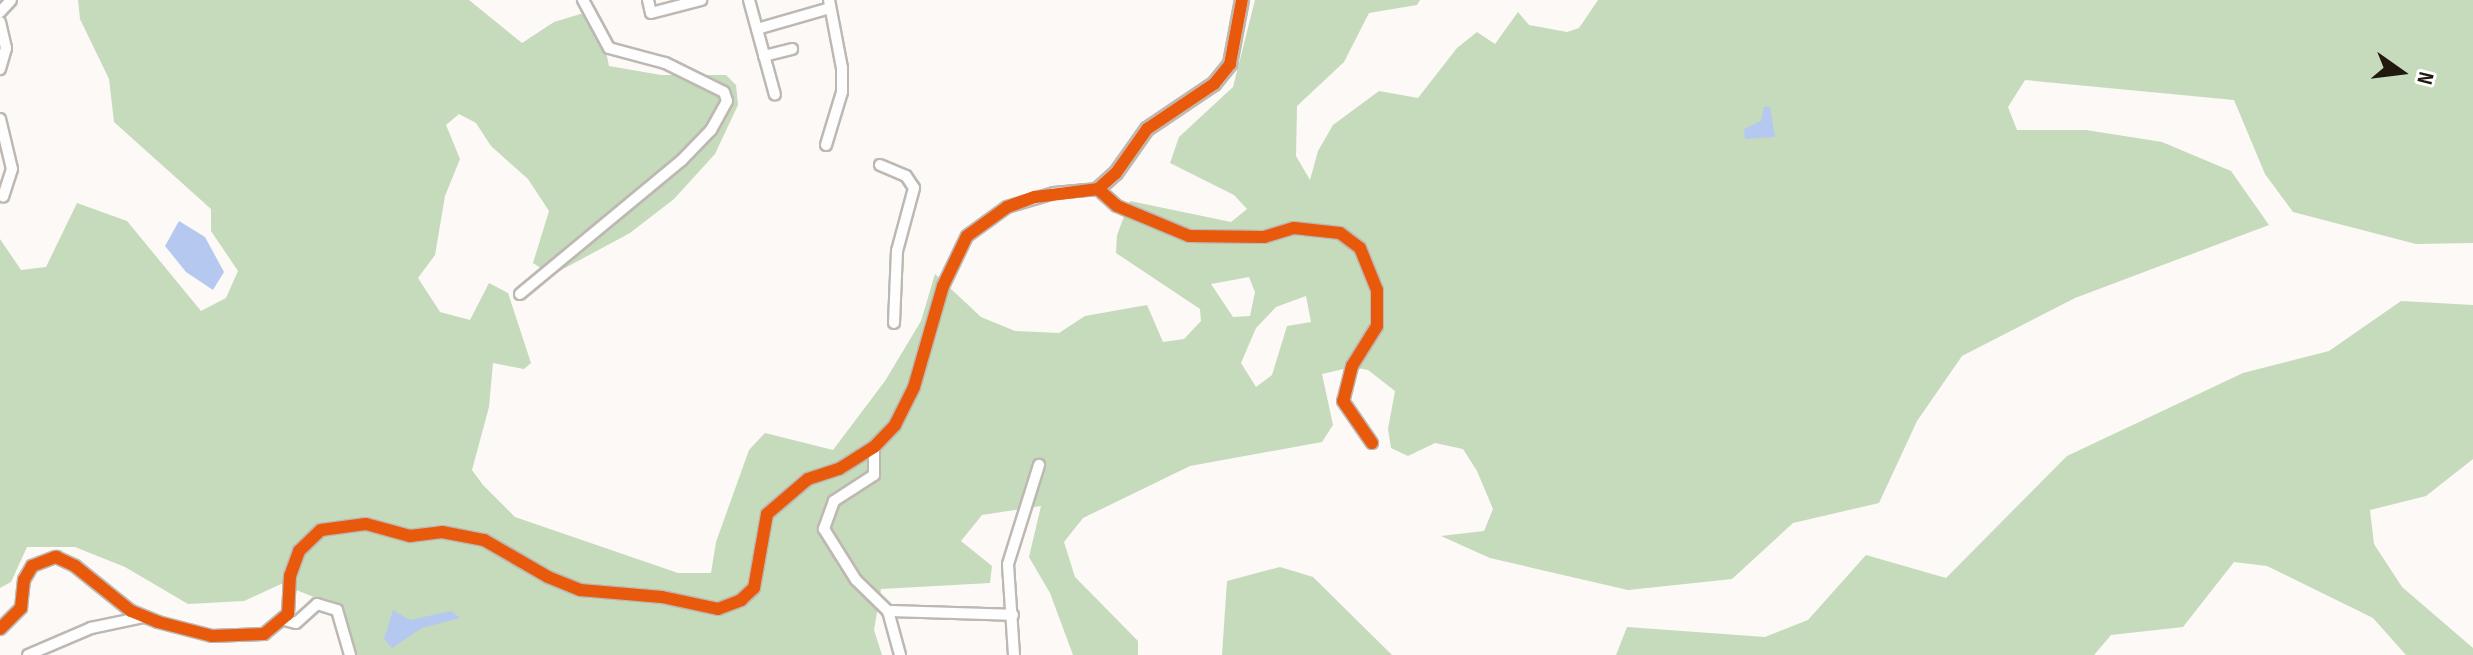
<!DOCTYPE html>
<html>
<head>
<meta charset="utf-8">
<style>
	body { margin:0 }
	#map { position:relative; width:2473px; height:655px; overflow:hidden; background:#fcf9f6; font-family:"Sofia Sans Condensed",sans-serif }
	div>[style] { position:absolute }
	.forest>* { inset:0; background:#c5dbbc }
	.water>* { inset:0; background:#b5c9f0 }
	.roads { filter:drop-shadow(2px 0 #beb8b2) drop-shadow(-2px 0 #beb8b2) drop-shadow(0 2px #beb8b2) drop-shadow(0 -2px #beb8b2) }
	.minor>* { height:10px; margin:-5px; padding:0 5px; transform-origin:5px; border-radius:5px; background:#fffefe }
	.tertiary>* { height:12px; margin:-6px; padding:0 6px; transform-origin:6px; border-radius:6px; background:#fffefe }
	.cycleway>* { height:12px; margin:-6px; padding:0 6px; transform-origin:6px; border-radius:6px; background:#e8590c }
	span { translate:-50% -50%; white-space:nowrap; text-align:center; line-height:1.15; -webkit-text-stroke:6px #fff; paint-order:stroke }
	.north { position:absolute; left:2361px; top:32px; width:80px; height:80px; -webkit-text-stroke:6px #fff; paint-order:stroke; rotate:104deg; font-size:22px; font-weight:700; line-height:32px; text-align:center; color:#21180f }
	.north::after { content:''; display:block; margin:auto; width:28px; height:36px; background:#21180f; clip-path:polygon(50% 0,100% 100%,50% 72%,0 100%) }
</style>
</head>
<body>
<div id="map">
	<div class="forest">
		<i style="clip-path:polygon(evenodd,78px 0,469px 0,522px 43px,554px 22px,597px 9px,609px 66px,661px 75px,726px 75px,736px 85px,738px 105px,715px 154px,674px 199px,630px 233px,552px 275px,533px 263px,549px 211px,528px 179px,491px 146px,476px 123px,459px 114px,446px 125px,460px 159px,445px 196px,435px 255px,418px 278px,440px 312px,470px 320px,489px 283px,508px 293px,531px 363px,524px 369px,493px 363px,489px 407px,472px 470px,483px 485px,515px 517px,678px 573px,711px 573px,716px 542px,749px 450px,765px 433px,833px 450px,885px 381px,921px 321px,935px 274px,981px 317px,1015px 331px,1059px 333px,1085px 316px,1147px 305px,1163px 342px,1184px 339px,1201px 321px,1200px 309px,1116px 253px,1117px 235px,1130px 201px,1231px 222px,1247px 209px,1234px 195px,1170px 163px,1179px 137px,1233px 87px,1255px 0,1420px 0,1417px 5px,1369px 13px,1344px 62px,1297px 106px,1296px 156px,1310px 180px,1318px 151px,1333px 125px,1379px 91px,1418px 98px,1457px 48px,1477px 32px,1495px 44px,1518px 12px,1529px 25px,1567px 32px,1579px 28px,1598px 0,2473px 0,2473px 243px,2416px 244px,2293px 212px,2265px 174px,2234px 100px,2025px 80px,2008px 107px,2017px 130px,2086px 130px,2162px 142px,2231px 171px,2269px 225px,2075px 298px,1962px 356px,1917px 421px,1879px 503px,1793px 523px,1732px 579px,1628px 590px,1490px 558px,1441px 536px,1484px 531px,1493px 509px,1477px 471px,1463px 449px,1435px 443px,1408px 456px,1391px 448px,1388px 429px,1395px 391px,1368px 370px,1352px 367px,1322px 374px,1333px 425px,1322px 442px,1190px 466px,1083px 518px,1064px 542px,1075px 577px,1138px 641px,1138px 655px,1073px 655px,1050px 593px,1029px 557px,1041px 506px,982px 515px,961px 541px,992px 566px,990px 583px,881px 589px,874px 630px,882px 655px,355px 655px,344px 609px,281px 584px,244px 601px,188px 604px,125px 567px,75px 547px,27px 547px,11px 582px,0 588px,0 239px,21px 270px,46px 267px,77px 203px,127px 221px,201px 311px,226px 298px,238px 271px,211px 231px,211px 209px,114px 122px,109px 79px,80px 19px,78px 0,1249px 277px,1255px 292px,1250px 316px,1233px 317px,1211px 284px,1249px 277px,78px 0,1306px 296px,1311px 322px,1287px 326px,1272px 375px,1256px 387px,1241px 363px,1256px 328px,1276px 307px,1306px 296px)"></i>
		<i style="clip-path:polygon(2401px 301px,2473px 305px,2473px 459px,2426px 496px,2370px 510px,2374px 544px,2402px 587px,2473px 648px,2473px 655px,2406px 655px,2373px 618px,2267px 566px,2234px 562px,2183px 627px,2111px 635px,2094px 655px,1616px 655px,1627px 627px,1765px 637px,1808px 620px,1866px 555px,1946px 578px,2067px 456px,2243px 373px,2329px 351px)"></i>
		<i style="clip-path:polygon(1280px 567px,1313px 577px,1392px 655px,1222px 655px,1227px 581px)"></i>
	</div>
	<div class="water">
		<i style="clip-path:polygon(1764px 107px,1770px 107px,1775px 137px,1745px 139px,1744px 129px,1761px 121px)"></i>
		<i style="clip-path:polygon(179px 221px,205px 237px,224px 272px,213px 290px,186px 272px,165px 246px)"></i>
		<i style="clip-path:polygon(393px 610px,410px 620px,451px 611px,460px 618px,422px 628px,392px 648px,384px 639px)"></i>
	</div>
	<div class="roads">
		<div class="minor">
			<i style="left:648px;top:0;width:13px;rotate:77deg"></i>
			<i style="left:651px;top:13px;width:52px;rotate:-14.6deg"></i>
			<i style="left:749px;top:0;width:98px;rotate:74.7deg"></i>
			<i style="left:0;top:12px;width:16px;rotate:-47deg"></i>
			<i style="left:0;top:22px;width:27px;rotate:77deg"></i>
			<i style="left:6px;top:48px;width:22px;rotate:106deg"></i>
			<i style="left:757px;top:29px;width:76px;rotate:-16deg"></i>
			<i style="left:764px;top:56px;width:29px;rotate:-14deg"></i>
			<i style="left:0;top:119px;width:51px;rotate:76.5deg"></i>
			<i style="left:12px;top:169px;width:29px;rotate:108deg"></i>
			<i style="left:826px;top:145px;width:55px;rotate:-73.2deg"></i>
			<i style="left:842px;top:92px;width:24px;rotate:-90deg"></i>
			<i style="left:842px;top:68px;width:69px;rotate:-100.8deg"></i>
			<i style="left:880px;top:165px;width:28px;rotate:23deg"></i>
			<i style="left:906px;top:176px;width:14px;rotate:56deg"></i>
			<i style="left:914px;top:188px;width:65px;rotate:105.1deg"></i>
			<i style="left:897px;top:251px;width:72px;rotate:92.4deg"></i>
			<i style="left:520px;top:294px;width:210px;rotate:-39.6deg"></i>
			<i style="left:682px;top:160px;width:42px;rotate:-46deg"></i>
			<i style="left:711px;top:130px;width:33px;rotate:-61deg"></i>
			<i style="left:727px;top:101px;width:9px;rotate:-108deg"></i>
			<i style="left:724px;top:92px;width:66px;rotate:-153.8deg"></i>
			<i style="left:665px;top:63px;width:58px;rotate:-165deg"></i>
			<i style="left:609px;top:48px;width:55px;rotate:-118.4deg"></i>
			<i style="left:874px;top:447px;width:28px;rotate:90deg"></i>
			<i style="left:874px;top:475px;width:48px;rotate:147deg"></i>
			<i style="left:834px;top:501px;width:30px;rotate:110deg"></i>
			<i style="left:824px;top:529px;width:60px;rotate:57.9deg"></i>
			<i style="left:856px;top:580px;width:45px;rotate:44.1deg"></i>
			<i style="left:888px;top:611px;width:46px;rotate:74.7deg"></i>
			<i style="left:888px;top:611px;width:125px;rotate:1.8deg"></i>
			<i style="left:284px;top:620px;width:12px;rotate:14deg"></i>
			<i style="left:296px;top:623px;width:28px;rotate:-42deg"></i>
			<i style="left:317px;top:604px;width:21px;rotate:17deg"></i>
			<i style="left:337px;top:610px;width:47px;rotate:73.9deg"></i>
			<i style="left:0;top:629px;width:30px;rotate:-45deg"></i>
			<i style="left:21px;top:608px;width:28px;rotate:-84deg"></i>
			<i style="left:24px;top:580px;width:16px;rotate:-60deg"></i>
			<i style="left:32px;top:566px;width:26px;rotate:-21deg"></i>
			<i style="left:56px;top:557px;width:21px;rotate:25deg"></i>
			<i style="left:75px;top:566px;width:72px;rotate:38.8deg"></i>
			<i style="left:131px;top:611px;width:29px;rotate:22deg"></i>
			<i style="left:158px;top:622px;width:56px;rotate:14.5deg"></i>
			<i style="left:212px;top:636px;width:52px;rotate:-2.2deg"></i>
			<i style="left:264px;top:634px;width:31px;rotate:-40deg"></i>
			<i style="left:288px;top:614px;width:38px;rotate:-87deg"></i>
			<i style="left:290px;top:576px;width:27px;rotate:-70deg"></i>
			<i style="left:299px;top:551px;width:30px;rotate:-44deg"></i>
			<i style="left:321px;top:530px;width:45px;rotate:-7.6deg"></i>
			<i style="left:366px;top:524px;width:46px;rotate:15.3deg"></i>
			<i style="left:410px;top:536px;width:32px;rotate:-7deg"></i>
			<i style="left:442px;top:532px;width:43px;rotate:10.8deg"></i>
			<i style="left:484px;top:540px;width:74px;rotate:30deg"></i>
			<i style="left:548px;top:577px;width:35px;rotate:22deg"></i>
			<i style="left:580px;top:590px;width:82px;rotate:4.9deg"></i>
			<i style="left:662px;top:597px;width:57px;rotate:12.1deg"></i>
			<i style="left:718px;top:609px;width:25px;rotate:-21deg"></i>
			<i style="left:741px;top:600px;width:18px;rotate:-43deg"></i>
			<i style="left:754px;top:588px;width:75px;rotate:-80deg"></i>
			<i style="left:767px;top:514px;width:54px;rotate:-40.5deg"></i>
			<i style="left:808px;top:479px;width:33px;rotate:-18deg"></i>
			<i style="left:839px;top:469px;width:41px;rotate:-32.2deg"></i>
			<i style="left:874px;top:447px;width:30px;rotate:-46deg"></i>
			<i style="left:895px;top:425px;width:42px;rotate:-63.4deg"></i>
			<i style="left:914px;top:387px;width:105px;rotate:-74deg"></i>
			<i style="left:943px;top:286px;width:55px;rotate:-64.4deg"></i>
			<i style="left:967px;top:236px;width:49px;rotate:-35.9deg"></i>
			<i style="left:1007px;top:207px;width:49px;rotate:-16.6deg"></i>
			<i style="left:1054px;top:193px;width:44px;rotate:-5.2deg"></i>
			<i style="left:1098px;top:189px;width:25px;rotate:42deg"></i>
			<i style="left:1117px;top:206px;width:78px;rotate:22.6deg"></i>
			<i style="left:1189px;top:236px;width:75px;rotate:0.8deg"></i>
			<i style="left:1264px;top:237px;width:31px;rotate:-17deg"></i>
			<i style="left:1294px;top:228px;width:46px;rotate:6.2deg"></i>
			<i style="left:1340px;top:233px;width:25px;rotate:37deg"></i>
			<i style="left:1360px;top:248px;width:45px;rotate:68deg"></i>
			<i style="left:1377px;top:290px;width:36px;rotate:90deg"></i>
			<i style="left:1377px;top:326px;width:47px;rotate:122deg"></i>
			<i style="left:1352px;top:366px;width:36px;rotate:104deg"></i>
			<i style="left:1343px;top:401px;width:51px;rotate:55.4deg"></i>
			<i style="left:28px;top:655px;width:69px;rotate:-23.2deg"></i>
			<i style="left:91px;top:628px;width:53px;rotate:-11.9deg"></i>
			<i style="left:1014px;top:655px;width:91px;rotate:-93.8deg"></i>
			<i style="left:1008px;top:564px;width:104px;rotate:-72.6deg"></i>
		</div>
		<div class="tertiary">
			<i style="left:1098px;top:189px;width:24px;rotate:-42deg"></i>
			<i style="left:1116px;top:173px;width:54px;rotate:-54.8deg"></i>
			<i style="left:1147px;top:129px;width:81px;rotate:-33.9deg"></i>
			<i style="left:1214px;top:84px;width:26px;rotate:-51deg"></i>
			<i style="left:1230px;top:64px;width:65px;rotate:-79.4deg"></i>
		</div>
	</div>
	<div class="cycleway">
		<i style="left:1098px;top:189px;width:25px;rotate:42deg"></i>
		<i style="left:1117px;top:206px;width:78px;rotate:22.6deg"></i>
		<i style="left:1189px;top:236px;width:75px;rotate:0.8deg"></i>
		<i style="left:1264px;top:237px;width:31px;rotate:-17deg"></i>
		<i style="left:1294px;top:228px;width:46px;rotate:6.2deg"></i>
		<i style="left:1340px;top:233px;width:25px;rotate:37deg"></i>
		<i style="left:1360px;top:248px;width:45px;rotate:68deg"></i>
		<i style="left:1377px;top:290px;width:36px;rotate:90deg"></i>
		<i style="left:1377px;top:326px;width:47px;rotate:122deg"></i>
		<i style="left:1352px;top:366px;width:36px;rotate:104deg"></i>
		<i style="left:1343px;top:401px;width:51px;rotate:55.4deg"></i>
		<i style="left:0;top:629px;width:30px;rotate:-45deg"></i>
		<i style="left:21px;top:608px;width:28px;rotate:-84deg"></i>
		<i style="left:24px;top:580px;width:16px;rotate:-60deg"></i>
		<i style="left:32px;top:566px;width:26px;rotate:-21deg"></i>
		<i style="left:56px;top:557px;width:21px;rotate:25deg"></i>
		<i style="left:75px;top:566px;width:72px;rotate:38.8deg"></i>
		<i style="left:131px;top:611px;width:29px;rotate:22deg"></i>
		<i style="left:158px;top:622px;width:56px;rotate:14.5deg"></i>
		<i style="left:212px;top:636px;width:52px;rotate:-2.2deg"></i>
		<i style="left:264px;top:634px;width:31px;rotate:-40deg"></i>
		<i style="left:288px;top:614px;width:38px;rotate:-87deg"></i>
		<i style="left:290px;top:576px;width:27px;rotate:-70deg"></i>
		<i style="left:299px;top:551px;width:30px;rotate:-44deg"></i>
		<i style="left:321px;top:530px;width:45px;rotate:-7.6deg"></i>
		<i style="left:366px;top:524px;width:46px;rotate:15.3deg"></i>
		<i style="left:410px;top:536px;width:32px;rotate:-7deg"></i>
		<i style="left:442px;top:532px;width:43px;rotate:10.8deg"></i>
		<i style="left:484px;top:540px;width:74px;rotate:30deg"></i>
		<i style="left:548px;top:577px;width:35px;rotate:22deg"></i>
		<i style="left:580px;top:590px;width:82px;rotate:4.9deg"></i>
		<i style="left:662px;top:597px;width:57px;rotate:12.1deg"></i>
		<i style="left:718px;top:609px;width:25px;rotate:-21deg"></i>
		<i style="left:741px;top:600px;width:18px;rotate:-43deg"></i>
		<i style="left:754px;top:588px;width:75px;rotate:-80deg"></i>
		<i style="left:767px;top:514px;width:54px;rotate:-40.5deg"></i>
		<i style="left:808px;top:479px;width:33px;rotate:-18deg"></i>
		<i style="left:839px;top:469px;width:41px;rotate:-32.2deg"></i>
		<i style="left:874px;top:447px;width:30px;rotate:-46deg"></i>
		<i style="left:895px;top:425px;width:42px;rotate:-63.4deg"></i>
		<i style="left:914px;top:387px;width:105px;rotate:-74deg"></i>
		<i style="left:943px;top:286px;width:55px;rotate:-64.4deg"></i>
		<i style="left:967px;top:236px;width:49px;rotate:-35.9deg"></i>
		<i style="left:1007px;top:207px;width:30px;rotate:-20deg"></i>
		<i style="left:1035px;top:197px;width:64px;rotate:-7.2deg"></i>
		<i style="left:1098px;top:189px;width:24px;rotate:-42deg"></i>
		<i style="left:1116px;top:173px;width:54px;rotate:-54.8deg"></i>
		<i style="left:1147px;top:129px;width:81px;rotate:-33.9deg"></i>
		<i style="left:1214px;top:84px;width:26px;rotate:-51deg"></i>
		<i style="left:1230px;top:64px;width:65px;rotate:-79.4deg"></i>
	</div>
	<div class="north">N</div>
</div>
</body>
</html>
